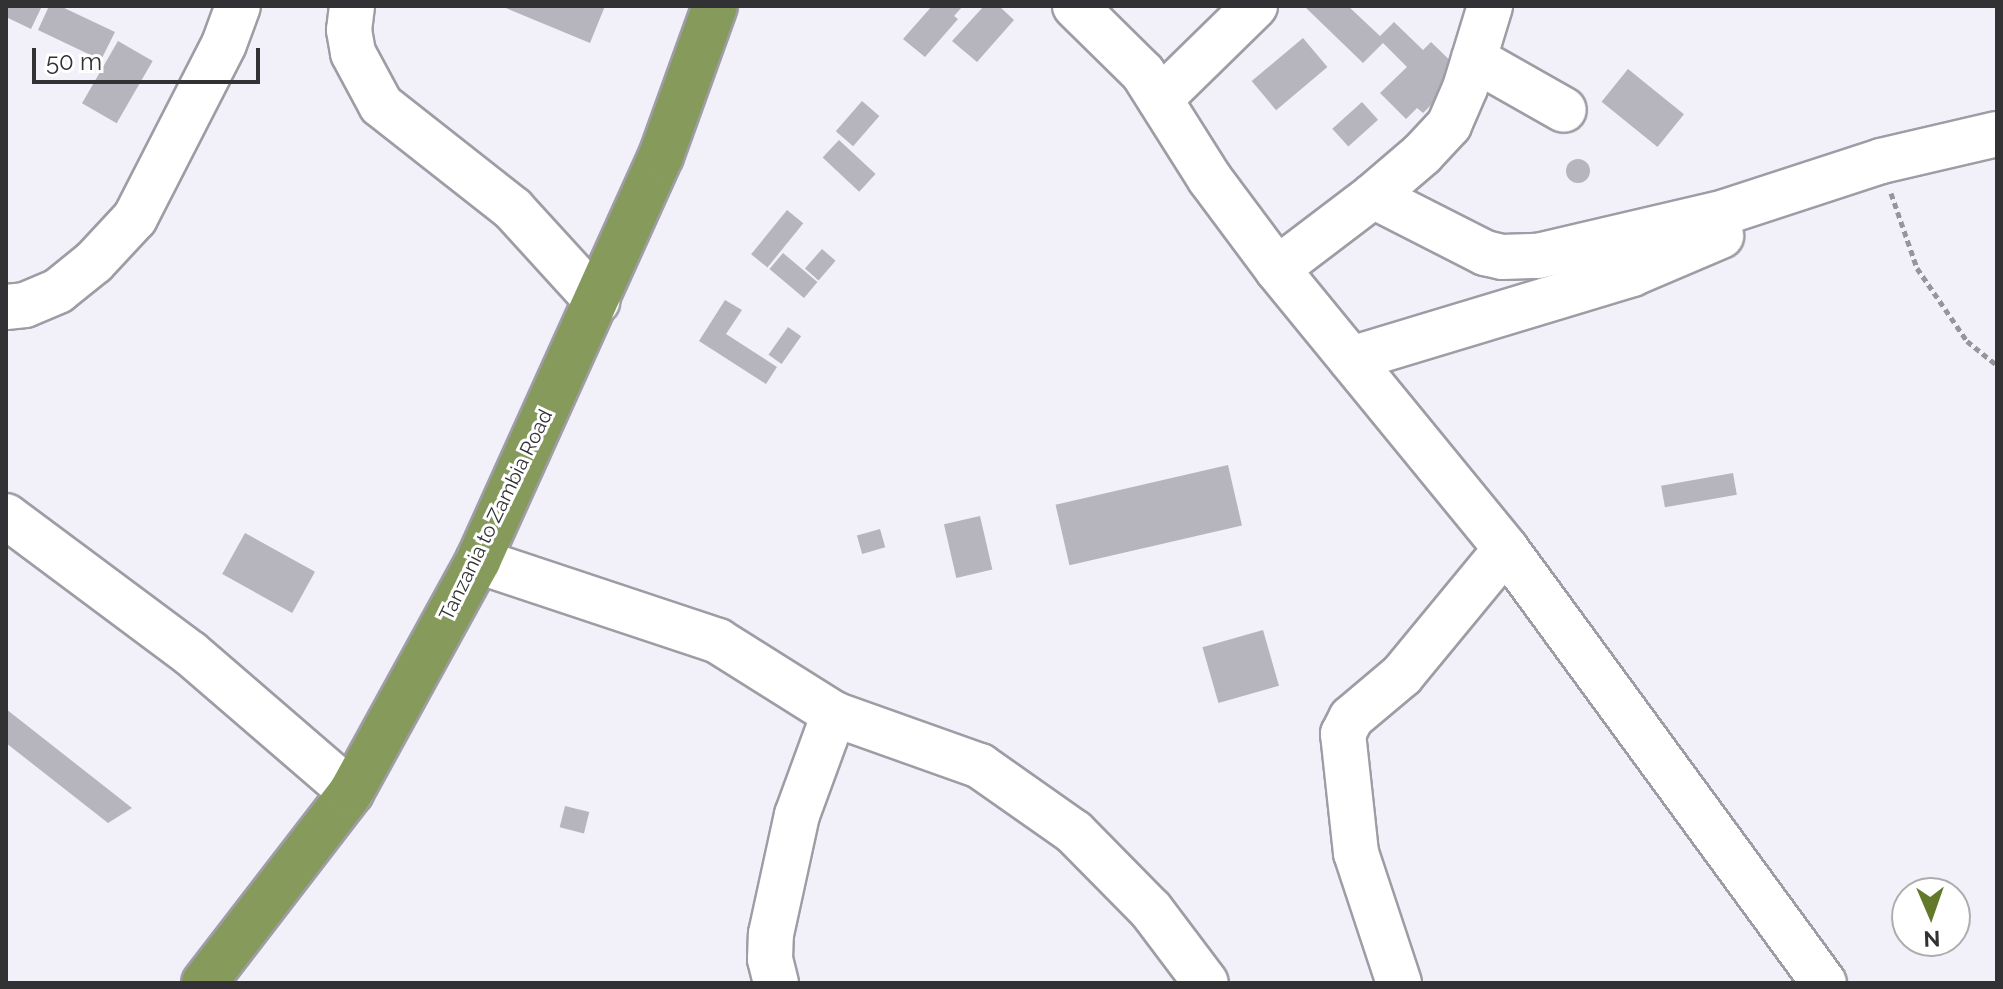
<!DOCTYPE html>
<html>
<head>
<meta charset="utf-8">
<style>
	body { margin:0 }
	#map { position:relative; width:2003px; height:989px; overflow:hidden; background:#f2f0f9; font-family:Raleway,sans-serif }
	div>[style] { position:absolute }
	.building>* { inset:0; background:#b6b5bd; transform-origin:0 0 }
	.round { border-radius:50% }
	.path>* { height:5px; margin-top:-2.5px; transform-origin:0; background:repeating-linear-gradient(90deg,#96959b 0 6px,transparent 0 10px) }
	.roads { filter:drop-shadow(2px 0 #9e9da5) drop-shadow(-2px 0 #9e9da5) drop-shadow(0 2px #9e9da5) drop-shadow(0 -2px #9e9da5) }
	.minor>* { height:44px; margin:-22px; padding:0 22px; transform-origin:22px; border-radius:22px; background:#fff }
	.highway>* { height:44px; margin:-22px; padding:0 22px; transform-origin:22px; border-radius:22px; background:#869b5b }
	span { translate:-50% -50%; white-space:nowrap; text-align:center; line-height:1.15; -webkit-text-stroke:6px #fff; paint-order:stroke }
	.street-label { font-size:20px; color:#323235 }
	.frame { position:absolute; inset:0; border:8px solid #323235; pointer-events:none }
	.north { position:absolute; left:1891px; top:877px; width:80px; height:80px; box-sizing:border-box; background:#fff; border:2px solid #adadae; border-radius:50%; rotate:178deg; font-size:22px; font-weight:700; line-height:32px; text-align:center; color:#323235 }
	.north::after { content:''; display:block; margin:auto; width:28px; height:36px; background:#62792a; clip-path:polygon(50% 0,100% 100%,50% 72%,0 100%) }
	.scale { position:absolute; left:32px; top:48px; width:228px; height:36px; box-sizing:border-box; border:4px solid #323235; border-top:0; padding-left:10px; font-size:24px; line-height:28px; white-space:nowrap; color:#323235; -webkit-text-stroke:6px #fff; paint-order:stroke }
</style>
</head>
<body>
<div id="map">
	<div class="building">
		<i style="clip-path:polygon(6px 6px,42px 6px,31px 29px,6px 17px)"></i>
		<i style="clip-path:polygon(49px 6px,60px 6px,115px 32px,101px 60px,38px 30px)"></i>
		<i style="clip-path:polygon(501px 6px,605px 6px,590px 43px)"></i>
		<i style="clip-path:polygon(932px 6px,963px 6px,954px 16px,958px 19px,925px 57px,903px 39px)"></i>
		<i style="clip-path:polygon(984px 6px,999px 6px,1014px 20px,977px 62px,952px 41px)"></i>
		<i style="clip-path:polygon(1304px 6px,1348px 6px,1380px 36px,1394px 22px,1423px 50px,1431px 42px,1463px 73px,1423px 113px,1417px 108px,1406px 119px,1380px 93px,1407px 67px,1383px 43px,1363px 63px)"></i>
		<i style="left:1303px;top:38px;width:38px;height:67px;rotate:50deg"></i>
		<i style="left:118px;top:41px;width:40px;height:72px;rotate:30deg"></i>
		<i style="left:1628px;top:69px;width:72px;height:42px;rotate:39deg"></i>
		<i style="left:862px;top:101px;width:23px;height:40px;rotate:41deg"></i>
		<i style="left:1362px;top:102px;width:24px;height:40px;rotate:48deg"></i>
		<i style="left:839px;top:140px;width:50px;height:24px;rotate:43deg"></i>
		<i class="round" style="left:1566px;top:159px;width:24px;height:24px"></i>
		<i style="left:787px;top:210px;width:21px;height:57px;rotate:39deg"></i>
		<i style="left:822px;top:249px;width:18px;height:26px;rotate:41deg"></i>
		<i style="left:783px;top:253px;width:45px;height:21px;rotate:40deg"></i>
		<i style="clip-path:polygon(725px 300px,742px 310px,726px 334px,777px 367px,766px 384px,699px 341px)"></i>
		<i style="left:788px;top:327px;width:16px;height:34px;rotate:35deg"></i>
		<i style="left:1228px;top:465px;width:62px;height:177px;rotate:77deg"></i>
		<i style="left:1733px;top:473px;width:22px;height:73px;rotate:80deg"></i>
		<i style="left:980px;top:516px;width:55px;height:37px;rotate:77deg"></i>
		<i style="left:880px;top:529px;width:19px;height:24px;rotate:74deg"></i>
		<i style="left:245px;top:533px;width:80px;height:47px;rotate:29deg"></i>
		<i style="left:1263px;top:630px;width:58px;height:63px;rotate:74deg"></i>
		<i style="clip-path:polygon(6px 709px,132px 808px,108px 823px,6px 743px)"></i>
		<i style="left:565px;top:806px;width:25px;height:22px;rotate:14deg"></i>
	</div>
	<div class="path">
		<i style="left:1891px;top:193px;width:79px;rotate:70.9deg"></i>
		<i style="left:1917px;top:268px;width:88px;rotate:55.6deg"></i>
		<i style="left:1967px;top:341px;width:38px;rotate:39deg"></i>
	</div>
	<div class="roads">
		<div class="minor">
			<i style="left:352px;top:6px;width:24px;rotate:97deg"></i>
			<i style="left:349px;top:30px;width:23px;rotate:80deg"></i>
			<i style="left:353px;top:53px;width:59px;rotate:61.7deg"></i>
			<i style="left:381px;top:105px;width:168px;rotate:38.2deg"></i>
			<i style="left:513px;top:209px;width:125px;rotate:47.6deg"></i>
			<i style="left:1075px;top:6px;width:95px;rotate:44.6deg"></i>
			<i style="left:1143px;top:73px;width:125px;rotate:57.7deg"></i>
			<i style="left:1210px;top:179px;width:112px;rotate:53.3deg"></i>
			<i style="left:1277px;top:269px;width:362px;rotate:50.7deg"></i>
			<i style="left:1506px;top:549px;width:538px;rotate:53.77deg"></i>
			<i style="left:1474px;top:59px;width:103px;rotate:29.5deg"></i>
			<i style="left:1160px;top:99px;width:133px;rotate:-44.4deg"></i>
			<i style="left:1373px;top:196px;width:126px;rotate:27deg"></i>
			<i style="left:1485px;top:253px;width:17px;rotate:13deg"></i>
			<i style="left:1502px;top:257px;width:36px;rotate:-2deg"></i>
			<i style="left:1538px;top:256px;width:192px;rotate:-13.2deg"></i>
			<i style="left:1725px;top:212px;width:164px;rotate:-18.1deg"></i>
			<i style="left:1881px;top:161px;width:119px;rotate:-13.1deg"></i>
			<i style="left:1277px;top:269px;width:121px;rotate:-37.2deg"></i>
			<i style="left:1373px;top:196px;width:65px;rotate:-40.6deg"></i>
			<i style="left:1422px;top:154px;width:40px;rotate:-47deg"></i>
			<i style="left:1449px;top:125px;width:40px;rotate:-66.6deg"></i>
			<i style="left:1465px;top:88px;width:86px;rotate:-73deg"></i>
			<i style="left:6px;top:307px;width:19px;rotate:-6deg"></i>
			<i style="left:25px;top:305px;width:36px;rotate:-23deg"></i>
			<i style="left:58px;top:291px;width:46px;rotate:-38.9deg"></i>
			<i style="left:94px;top:262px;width:60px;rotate:-47deg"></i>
			<i style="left:135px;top:218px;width:195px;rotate:-62.9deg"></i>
			<i style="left:224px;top:44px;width:40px;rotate:-69.8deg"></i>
			<i style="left:1351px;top:359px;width:294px;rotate:-16.8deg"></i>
			<i style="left:1632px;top:274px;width:97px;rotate:-23.1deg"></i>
			<i style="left:6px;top:516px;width:229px;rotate:36.7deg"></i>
			<i style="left:190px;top:653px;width:213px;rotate:40.8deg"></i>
			<i style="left:478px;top:561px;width:253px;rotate:18.4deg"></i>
			<i style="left:718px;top:641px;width:137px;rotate:32.2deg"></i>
			<i style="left:834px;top:714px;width:155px;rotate:19.6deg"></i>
			<i style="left:980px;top:766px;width:115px;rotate:35.1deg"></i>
			<i style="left:1074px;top:832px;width:110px;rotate:45.4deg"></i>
			<i style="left:1151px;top:910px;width:91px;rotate:53deg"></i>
			<i style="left:776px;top:983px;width:25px;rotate:-104deg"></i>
			<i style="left:770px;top:959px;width:25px;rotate:-88deg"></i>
			<i style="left:771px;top:934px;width:122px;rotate:-77.7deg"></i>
			<i style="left:797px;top:815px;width:108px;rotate:-69.9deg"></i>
			<i style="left:1399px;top:983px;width:137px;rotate:-108.3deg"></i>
			<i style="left:1356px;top:853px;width:120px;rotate:-96.2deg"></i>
			<i style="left:1343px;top:734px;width:18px;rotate:-63deg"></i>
			<i style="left:1351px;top:718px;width:67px;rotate:-40.1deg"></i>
			<i style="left:1402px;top:675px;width:163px;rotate:-50.5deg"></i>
		</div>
		<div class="highway">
			<i style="left:204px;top:983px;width:241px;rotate:-52.4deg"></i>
			<i style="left:351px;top:792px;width:264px;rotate:-61.2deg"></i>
			<i style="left:478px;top:561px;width:444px;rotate:-65.7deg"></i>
			<i style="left:661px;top:156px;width:159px;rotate:-70.2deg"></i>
		</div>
	</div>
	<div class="street-label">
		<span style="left:496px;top:515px;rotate:-64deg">Tanzania to Zambia Road</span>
	</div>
	<div class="frame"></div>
	<div class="north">N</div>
	<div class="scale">50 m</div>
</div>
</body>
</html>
